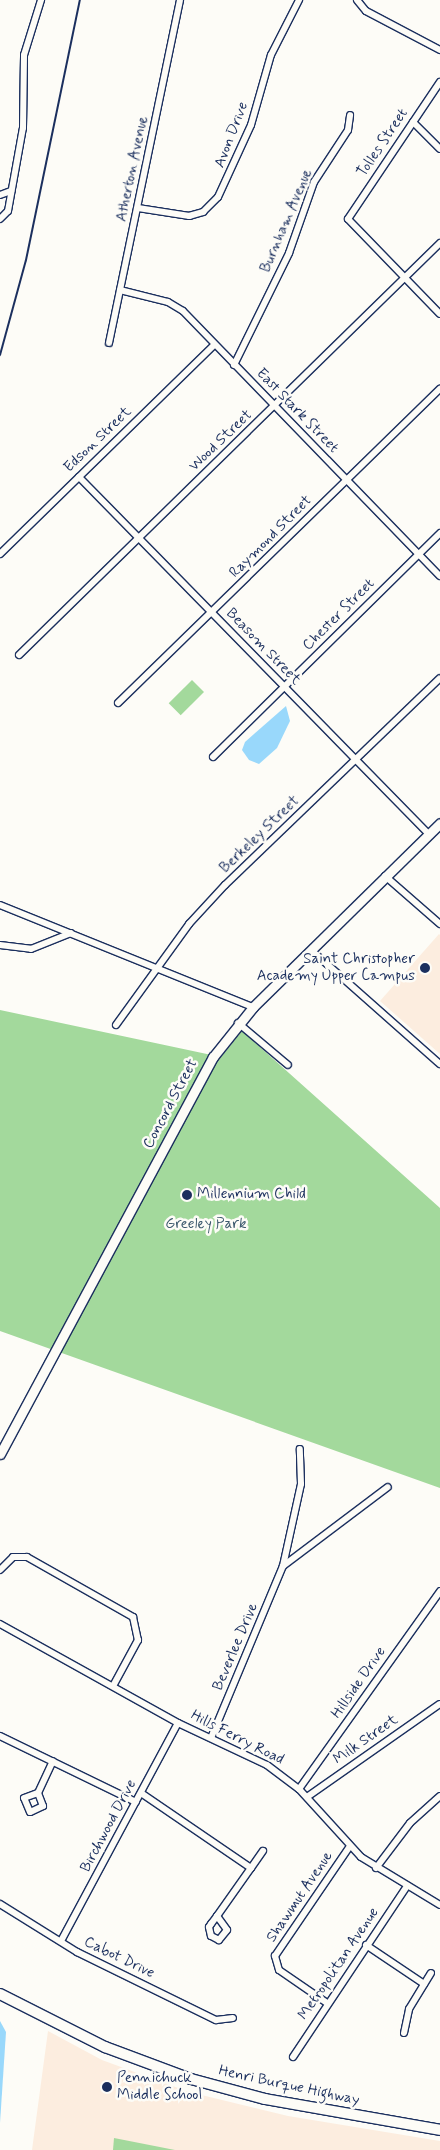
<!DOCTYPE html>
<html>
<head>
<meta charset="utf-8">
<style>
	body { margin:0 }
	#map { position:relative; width:440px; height:2150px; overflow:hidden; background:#fdfcf7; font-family:Mynerve,sans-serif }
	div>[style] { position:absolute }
	.built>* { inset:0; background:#fceddf }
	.green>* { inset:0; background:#a3d99c; transform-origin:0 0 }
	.water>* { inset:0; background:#99d8fb }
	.roads { filter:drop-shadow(1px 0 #1b2f5e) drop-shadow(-1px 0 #1b2f5e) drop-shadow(0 1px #1b2f5e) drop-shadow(0 -1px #1b2f5e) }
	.minor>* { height:6px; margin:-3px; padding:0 3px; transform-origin:3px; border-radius:3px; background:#fdfcf7 }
	.secondary>* { height:9px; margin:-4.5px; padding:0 4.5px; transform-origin:4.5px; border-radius:4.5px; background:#fdfcf7 }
	.primary>* { height:10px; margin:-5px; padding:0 5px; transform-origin:5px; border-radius:5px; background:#fdfcf7 }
	.rail>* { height:2px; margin:-1px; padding:0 1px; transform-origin:1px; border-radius:1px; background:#1b2f5e }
	.dots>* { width:14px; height:14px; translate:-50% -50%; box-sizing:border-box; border:2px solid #fdfcf7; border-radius:50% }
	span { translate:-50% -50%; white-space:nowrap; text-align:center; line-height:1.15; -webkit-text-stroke:5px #fdfcf7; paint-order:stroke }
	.street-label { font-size:15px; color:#1b2f5e }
	.poi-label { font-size:15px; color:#1b2f5e }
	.right { translate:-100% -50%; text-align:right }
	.left { translate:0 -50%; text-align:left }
	.park-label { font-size:15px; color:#3d5a6e }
</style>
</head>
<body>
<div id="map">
	<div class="built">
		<i style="clip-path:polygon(439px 934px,440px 935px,440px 1054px,380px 1001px)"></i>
		<i style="clip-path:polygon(48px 2031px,102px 2060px,189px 2092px,288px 2116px,440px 2141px,440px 2150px,32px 2150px)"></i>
	</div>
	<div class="green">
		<i style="left:192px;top:680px;width:17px;height:33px;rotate:45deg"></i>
		<i style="clip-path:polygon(0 1010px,221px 1057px,242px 1031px,440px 1208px,440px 1488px,0 1331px)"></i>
		<i style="clip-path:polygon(114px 2138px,175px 2150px,113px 2150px)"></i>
	</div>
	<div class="water">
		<i style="clip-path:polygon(286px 706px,290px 721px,277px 748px,259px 764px,249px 760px,242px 750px,245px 742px)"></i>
		<i style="clip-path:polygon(0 2021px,6px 2032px,0 2123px)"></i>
	</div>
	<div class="roads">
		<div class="minor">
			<i style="left:357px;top:0;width:14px;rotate:51deg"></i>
			<i style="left:366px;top:11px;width:84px;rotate:27.8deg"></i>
			<i style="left:440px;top:82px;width:165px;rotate:123.9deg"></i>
			<i style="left:348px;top:219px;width:132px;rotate:45.9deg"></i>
			<i style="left:413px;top:122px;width:38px;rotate:45deg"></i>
			<i style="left:0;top:195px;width:12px;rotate:-20deg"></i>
			<i style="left:138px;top:208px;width:52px;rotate:8.9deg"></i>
			<i style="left:189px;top:216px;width:15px;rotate:-16deg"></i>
			<i style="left:203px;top:212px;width:21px;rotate:-45deg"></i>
			<i style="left:218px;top:197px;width:79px;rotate:-65.4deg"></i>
			<i style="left:251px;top:125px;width:73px;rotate:-74.1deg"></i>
			<i style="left:271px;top:55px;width:62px;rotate:-63deg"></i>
			<i style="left:0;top:219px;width:11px;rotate:-45deg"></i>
			<i style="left:8px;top:211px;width:84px;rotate:-79.8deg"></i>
			<i style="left:23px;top:128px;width:73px;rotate:-89.2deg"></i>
			<i style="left:24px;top:55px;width:58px;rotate:-72.8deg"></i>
			<i style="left:120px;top:290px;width:49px;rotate:14deg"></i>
			<i style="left:168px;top:302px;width:17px;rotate:31deg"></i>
			<i style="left:183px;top:311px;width:369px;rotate:45.9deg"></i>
			<i style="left:109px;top:343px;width:350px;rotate:-78.3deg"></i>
			<i style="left:234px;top:365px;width:125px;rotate:-63.8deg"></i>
			<i style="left:289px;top:253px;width:75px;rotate:-70.6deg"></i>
			<i style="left:314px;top:182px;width:62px;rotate:-56.8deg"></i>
			<i style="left:348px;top:130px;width:15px;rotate:-82deg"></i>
			<i style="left:79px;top:477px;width:499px;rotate:45.6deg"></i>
			<i style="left:0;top:554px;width:299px;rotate:-44.3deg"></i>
			<i style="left:19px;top:655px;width:589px;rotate:-44.38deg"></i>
			<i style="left:118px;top:703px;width:450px;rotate:-44.3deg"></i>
			<i style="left:213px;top:757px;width:319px;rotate:-44.6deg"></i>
			<i style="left:385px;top:876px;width:73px;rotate:41.1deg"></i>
			<i style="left:0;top:905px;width:273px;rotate:22deg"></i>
			<i style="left:0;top:945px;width:31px;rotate:7deg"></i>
			<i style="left:31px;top:949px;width:43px;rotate:-21.8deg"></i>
			<i style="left:311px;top:950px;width:172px;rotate:41.5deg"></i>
			<i style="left:238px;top:1023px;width:65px;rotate:40deg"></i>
			<i style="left:116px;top:1025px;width:125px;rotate:-54.1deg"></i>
			<i style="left:189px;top:924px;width:53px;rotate:-47.3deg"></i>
			<i style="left:225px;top:885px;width:298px;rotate:-43.9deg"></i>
			<i style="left:283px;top:1566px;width:131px;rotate:-37deg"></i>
			<i style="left:0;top:1570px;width:18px;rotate:-45deg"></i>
			<i style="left:13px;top:1557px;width:14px"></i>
			<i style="left:27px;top:1557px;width:122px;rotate:29.5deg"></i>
			<i style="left:133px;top:1617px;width:24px;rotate:78deg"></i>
			<i style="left:138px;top:1640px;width:52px;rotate:118.5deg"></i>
			<i style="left:0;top:1624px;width:204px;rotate:29.1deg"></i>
			<i style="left:178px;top:1723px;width:98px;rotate:25.3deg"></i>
			<i style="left:267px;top:1765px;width:40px;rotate:37deg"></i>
			<i style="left:299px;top:1789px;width:92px;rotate:47.6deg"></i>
			<i style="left:361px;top:1857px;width:92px;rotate:31.3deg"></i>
			<i style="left:0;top:1736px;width:151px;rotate:25.9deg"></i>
			<i style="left:211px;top:1738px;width:186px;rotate:-67.3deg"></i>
			<i style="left:283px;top:1566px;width:84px;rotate:-77.6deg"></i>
			<i style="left:301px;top:1484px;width:35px;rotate:-92deg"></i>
			<i style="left:299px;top:1789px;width:243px;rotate:-54.5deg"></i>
			<i style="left:38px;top:1793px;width:14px;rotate:69deg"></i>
			<i style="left:43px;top:1806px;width:14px;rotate:155deg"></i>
			<i style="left:30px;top:1812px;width:15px;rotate:-113deg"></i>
			<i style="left:24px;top:1798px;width:15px;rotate:-20deg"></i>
			<i style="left:38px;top:1793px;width:35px;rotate:-65deg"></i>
			<i style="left:141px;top:1793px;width:133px;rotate:34.3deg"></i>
			<i style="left:307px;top:1797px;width:162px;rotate:-35deg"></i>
			<i style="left:376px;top:1868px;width:56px;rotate:-52.9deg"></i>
			<i style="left:410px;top:1823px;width:40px;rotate:-42deg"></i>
			<i style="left:0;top:1904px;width:91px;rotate:31.9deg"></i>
			<i style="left:77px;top:1952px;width:155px;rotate:26.1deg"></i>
			<i style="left:216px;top:2020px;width:17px;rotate:-7deg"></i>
			<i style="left:217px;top:1916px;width:17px;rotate:54deg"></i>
			<i style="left:227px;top:1930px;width:13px;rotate:129deg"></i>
			<i style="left:219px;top:1940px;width:9px;rotate:-153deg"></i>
			<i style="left:211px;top:1936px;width:9px;rotate:-103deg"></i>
			<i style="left:209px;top:1927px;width:4px;rotate:-56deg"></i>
			<i style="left:211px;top:1924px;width:10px;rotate:-53deg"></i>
			<i style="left:217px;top:1916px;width:59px;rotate:-54.7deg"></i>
			<i style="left:251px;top:1868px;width:21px;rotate:-55deg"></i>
			<i style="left:61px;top:1941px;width:247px;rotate:-61.8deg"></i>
			<i style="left:366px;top:1945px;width:70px;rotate:33.9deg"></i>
			<i style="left:327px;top:2003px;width:58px;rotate:-145.5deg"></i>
			<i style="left:279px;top:1970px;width:15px;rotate:-106deg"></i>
			<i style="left:275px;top:1956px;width:133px;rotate:-55.7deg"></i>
			<i style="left:404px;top:2033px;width:25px;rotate:-78deg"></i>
			<i style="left:409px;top:2009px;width:42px;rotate:-58.6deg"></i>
			<i style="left:293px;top:2057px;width:206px;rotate:-56.3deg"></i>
		</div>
		<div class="secondary">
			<i style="left:0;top:1454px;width:451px;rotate:-61.8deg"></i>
			<i style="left:213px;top:1057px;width:64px;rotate:-51.3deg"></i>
			<i style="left:253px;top:1007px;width:262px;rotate:-44.5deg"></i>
		</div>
		<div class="primary">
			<i style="left:0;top:1994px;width:118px;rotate:26.8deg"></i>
			<i style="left:105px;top:2047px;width:92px;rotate:20.4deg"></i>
			<i style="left:191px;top:2079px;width:77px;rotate:15.1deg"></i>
			<i style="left:265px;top:2099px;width:178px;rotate:10deg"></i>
		</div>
	</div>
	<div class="rail">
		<i style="left:0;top:355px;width:98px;rotate:-74.7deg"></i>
		<i style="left:26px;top:260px;width:266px;rotate:-78.3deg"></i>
	</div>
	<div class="dots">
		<i style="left:425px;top:968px;background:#1b2f5e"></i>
		<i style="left:187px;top:1195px;background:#1b2f5e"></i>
		<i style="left:107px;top:2087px;background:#1b2f5e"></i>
	</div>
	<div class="street-label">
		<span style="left:232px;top:135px;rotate:-69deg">Avon Drive</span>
		<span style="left:383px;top:143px;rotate:-56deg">Tolles Street</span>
		<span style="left:133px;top:169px;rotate:-78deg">Atherton Avenue</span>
		<span style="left:287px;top:221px;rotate:-67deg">Burnham Avenue</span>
		<span style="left:297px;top:411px;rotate:46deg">East Stark Street</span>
		<span style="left:98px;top:440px;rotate:-44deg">Edson Street</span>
		<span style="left:221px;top:441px;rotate:-44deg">Wood Street</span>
		<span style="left:271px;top:537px;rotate:-45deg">Raymond Street</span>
		<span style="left:339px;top:615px;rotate:-45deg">Chester Street</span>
		<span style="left:263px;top:647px;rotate:46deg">Beasom Street</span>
		<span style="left:260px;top:835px;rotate:-44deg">Berkeley Street</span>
		<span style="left:171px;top:1104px;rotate:-62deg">Concord Street</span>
		<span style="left:236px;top:1647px;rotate:-67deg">Beverlee Drive</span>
		<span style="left:359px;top:1683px;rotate:-55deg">Hillside Drive</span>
		<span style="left:237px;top:1738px;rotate:27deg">Hills Ferry Road</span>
		<span style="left:366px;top:1740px;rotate:-35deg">Milk Street</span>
		<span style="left:109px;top:1826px;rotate:-62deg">Birchwood Drive</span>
		<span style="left:300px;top:1897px;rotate:-56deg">Shawmut Avenue</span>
		<span style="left:119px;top:1958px;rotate:26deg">Cabot Drive</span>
		<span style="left:339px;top:1964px;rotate:-56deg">Metropolitan Avenue</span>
		<span style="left:289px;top:2086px;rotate:12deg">Henri Burque Highway</span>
	</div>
	<div class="poi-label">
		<span class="right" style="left:415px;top:968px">Saint Christopher<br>Academy Upper Campus</span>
		<span class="left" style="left:197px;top:1195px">Millennium Child</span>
		<span class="left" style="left:117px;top:2087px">Pennichuck<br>Middle School</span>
	</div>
	<div class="park-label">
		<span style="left:206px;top:1225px">Greeley Park</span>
	</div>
</div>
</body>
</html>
